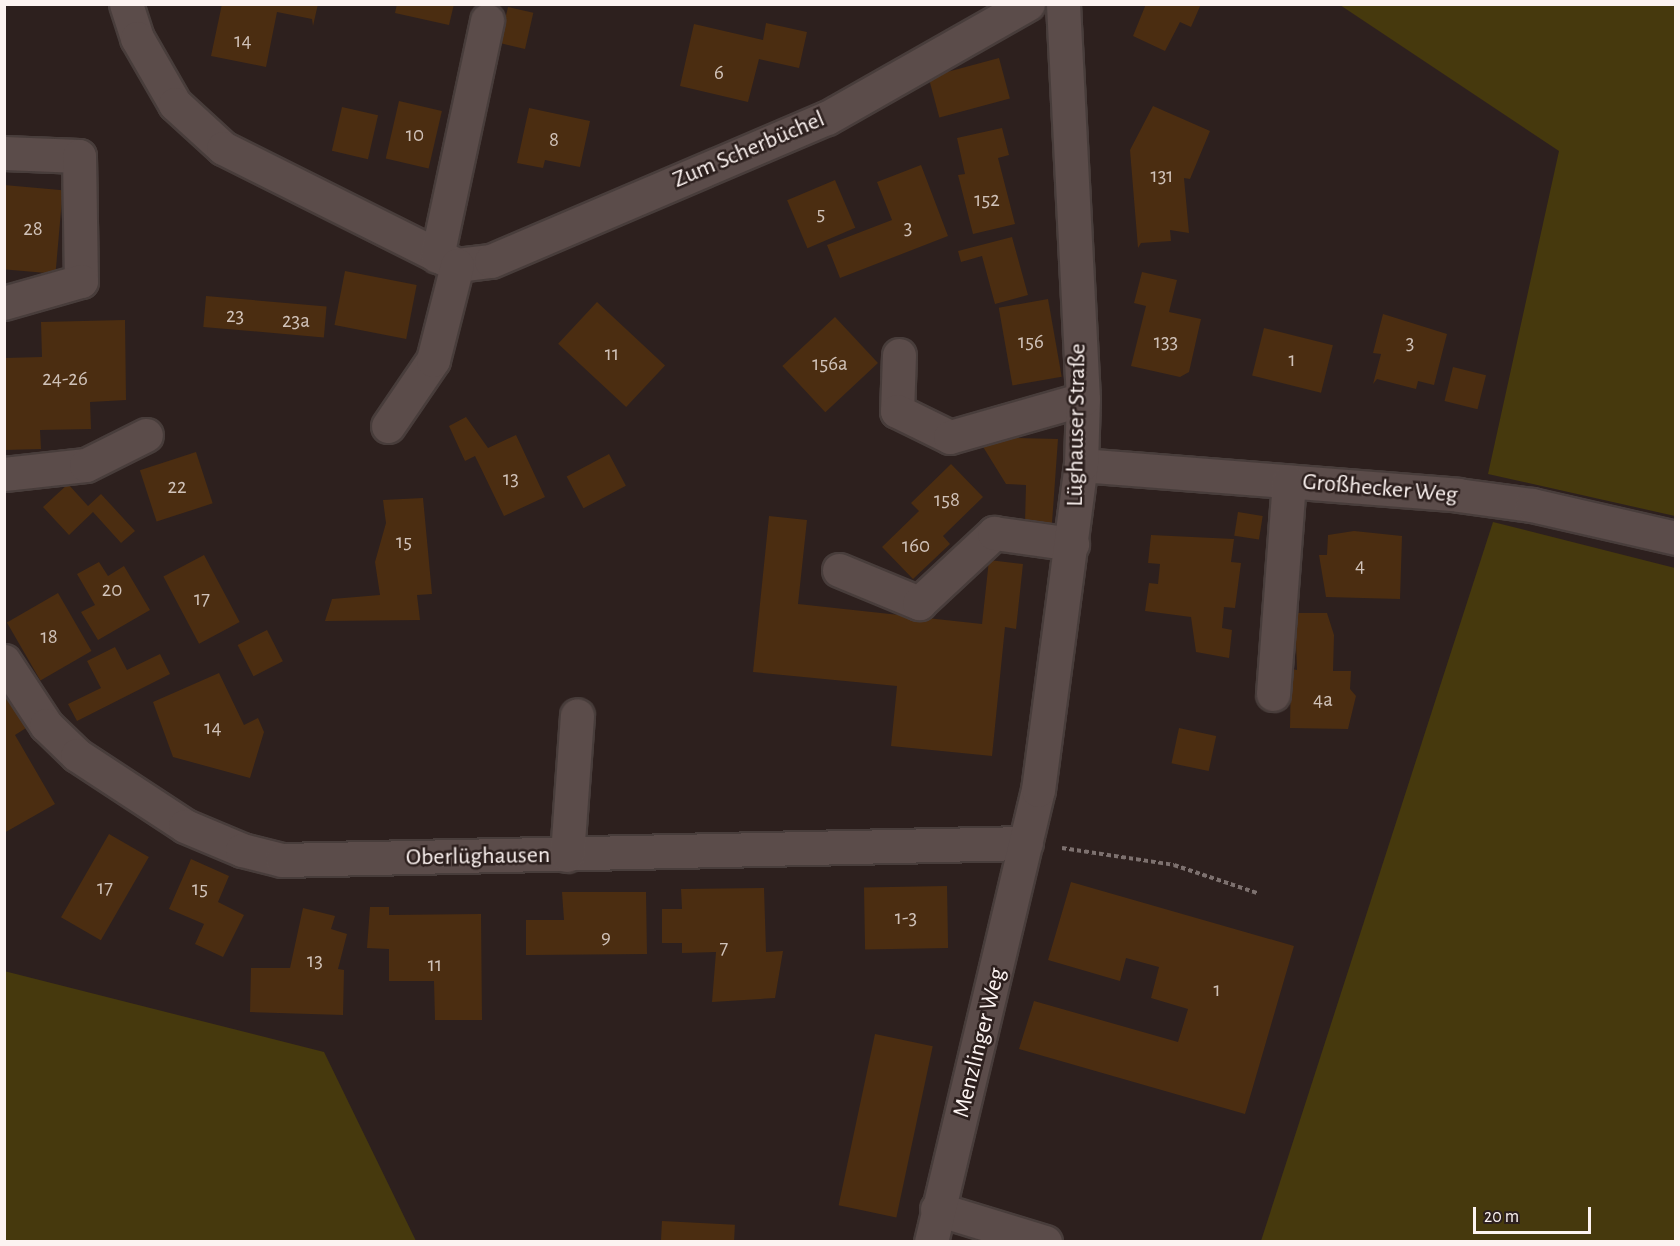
<!DOCTYPE html>
<html>
<head>
<meta charset="utf-8">
<style>
	body { margin:0 }
	#map { position:relative; width:1680px; height:1246px; overflow:hidden; background:#2d201e; font-family:"Alegreya Sans",sans-serif }
	div>[style] { position:absolute }
	.green>* { inset:0; background:#46390d }
	.building>* { inset:0; background:#4b2d11; transform-origin:0 0 }
	.path>* { height:4px; margin-top:-2px; transform-origin:0; background:repeating-linear-gradient(90deg,#7d716f 0 4.5px,transparent 0 7.5px) }
	.roads { filter:drop-shadow(2px 0 #483d3b) drop-shadow(-2px 0 #483d3b) drop-shadow(0 2px #483d3b) drop-shadow(0 -2px #483d3b) }
	.minor>* { height:33px; margin:-16.5px; padding:0 16.5px; transform-origin:16.5px; border-radius:16.5px; background:#5b4c4a }
	span { translate:-50% -50%; white-space:nowrap; text-align:center; line-height:1.15; -webkit-text-stroke:5px #2d201e; paint-order:stroke }
	.number-label { font-size:21px; color:#d0c2b9 }
	.number-label span { -webkit-text-stroke-width:0 }
	.street-label { font-size:24px; color:#fcf3f1 }
	.frame { position:absolute; inset:0; border:6px solid #fcf3f1; pointer-events:none }
	.scale { position:absolute; left:1473px; top:1207px; width:118px; height:27px; box-sizing:border-box; border:3px solid #fcf3f1; border-top:0; padding-left:8px; font-size:18px; line-height:21px; white-space:nowrap; color:#fcf3f1; -webkit-text-stroke:4px #2d201e; paint-order:stroke }
</style>
</head>
<body>
<div id="map">
	<div class="green">
		<i style="clip-path:polygon(1340px 5px,1675px 5px,1675px 516px,1488px 474px,1559px 151px)"></i>
		<i style="clip-path:polygon(1493px 522px,1675px 568px,1675px 1241px,1261px 1241px)"></i>
		<i style="clip-path:polygon(4px 971px,324px 1052px,416px 1241px,5px 1241px)"></i>
	</div>
	<div class="building">
		<i style="clip-path:polygon(222px 4px,318px 4px,313px 26px,312px 19px,277px 12px,266px 67px,211px 56px)"></i>
		<i style="clip-path:polygon(397px 4px,454px 4px,449px 25px,395px 13px)"></i>
		<i style="clip-path:polygon(1146px 4px,1201px 4px,1191px 27px,1180px 22px,1165px 51px,1133px 36px)"></i>
		<i style="left:508px;top:7px;width:26px;height:37px;rotate:13deg"></i>
		<i style="clip-path:polygon(766px 23px,807px 32px,799px 68px,759px 59px,748px 102px,680px 86px,694px 24px,763px 40px)"></i>
		<i style="left:999px;top:58px;width:42px;height:73px;rotate:75deg"></i>
		<i style="left:399px;top:101px;width:44px;height:59px;rotate:13deg"></i>
		<i style="clip-path:polygon(1153px 106px,1210px 131px,1190px 179px,1184px 178px,1189px 233px,1170px 230px,1171px 241px,1141px 243px,1138px 248px,1130px 150px)"></i>
		<i style="left:342px;top:107px;width:37px;height:45px;rotate:13deg"></i>
		<i style="clip-path:polygon(529px 108px,590px 121px,580px 167px,545px 160px,543px 168px,517px 163px)"></i>
		<i style="clip-path:polygon(1002px 128px,1009px 155px,998px 158px,1015px 224px,973px 234px,958px 175px,965px 174px,957px 138px)"></i>
		<i style="clip-path:polygon(921px 165px,948px 236px,840px 278px,827px 245px,892px 220px,877px 182px)"></i>
		<i style="left:835px;top:180px;width:52px;height:52px;rotate:67deg"></i>
		<i style="left:4px;top:185px;width:59px;height:84px;rotate:5deg"></i>
		<i style="clip-path:polygon(1012px 237px,1028px 295px,995px 304px,982px 256px,961px 262px,958px 251px)"></i>
		<i style="left:345px;top:271px;width:73px;height:55px;rotate:11deg"></i>
		<i style="clip-path:polygon(1142px 272px,1177px 280px,1169px 312px,1201px 319px,1189px 372px,1180px 377px,1131px 366px,1146px 306px,1134px 303px)"></i>
		<i style="left:206px;top:296px;width:121px;height:31px;rotate:5deg"></i>
		<i style="left:1048px;top:299px;width:79px;height:50px;rotate:80deg"></i>
		<i style="left:597px;top:302px;width:93px;height:57px;rotate:43deg"></i>
		<i style="clip-path:polygon(1383px 314px,1447px 334px,1434px 385px,1418px 381px,1416px 389px,1377px 379px,1373px 384px,1381px 354px,1373px 353px)"></i>
		<i style="left:835px;top:317px;width:63px;height:72px;rotate:47deg"></i>
		<i style="clip-path:polygon(125px 320px,126px 400px,90px 402px,91px 429px,40px 430px,41px 449px,4px 450px,4px 358px,42px 357px,41px 322px)"></i>
		<i style="left:1264px;top:328px;width:71px;height:49px;rotate:14deg"></i>
		<i style="left:1453px;top:367px;width:34px;height:35px;rotate:14deg"></i>
		<i style="clip-path:polygon(466px 417px,488px 448px,516px 435px,545px 497px,504px 516px,475px 456px,465px 461px,449px 426px)"></i>
		<i style="clip-path:polygon(977px 437px,1058px 439px,1052px 523px,1025px 523px,1026px 485px,1006px 484px)"></i>
		<i style="left:196px;top:452px;width:54px;height:59px;rotate:72deg"></i>
		<i style="left:609px;top:454px;width:36px;height:48px;rotate:62deg"></i>
		<i style="clip-path:polygon(951px 464px,983px 497px,943px 536px,950px 544px,913px 579px,882px 547px,919px 511px,911px 503px)"></i>
		<i style="clip-path:polygon(68px 484px,88px 506px,101px 494px,135px 531px,121px 543px,93px 512px,69px 535px,43px 507px)"></i>
		<i style="clip-path:polygon(423px 498px,432px 594px,417px 595px,420px 620px,325px 621px,332px 599px,380px 595px,375px 562px,386px 523px,383px 500px)"></i>
		<i style="left:1238px;top:512px;width:25px;height:24px;rotate:9deg"></i>
		<i style="clip-path:polygon(769px 516px,807px 520px,798px 604px,982px 624px,989px 560px,1023px 564px,1016px 629px,1005px 627px,992px 756px,891px 746px,897px 686px,753px 672px)"></i>
		<i style="clip-path:polygon(1354px 531px,1402px 536px,1400px 599px,1326px 597px,1319px 555px,1327px 555px,1328px 535px)"></i>
		<i style="clip-path:polygon(1151px 535px,1234px 539px,1231px 562px,1241px 563px,1235px 608px,1224px 607px,1222px 628px,1232px 630px,1229px 658px,1196px 652px,1191px 617px,1145px 611px,1149px 583px,1158px 584px,1160px 564px,1148px 563px)"></i>
		<i style="left:204px;top:555px;width:76px;height:46px;rotate:62deg"></i>
		<i style="clip-path:polygon(99px 562px,108px 576px,124px 566px,150px 610px,98px 640px,81px 612px,95px 605px,77px 574px)"></i>
		<i style="left:58px;top:593px;width:67px;height:59px;rotate:60deg"></i>
		<i style="clip-path:polygon(1295px 613px,1327px 613px,1334px 635px,1333px 671px,1351px 671px,1350px 689px,1356px 696px,1348px 729px,1290px 728px,1291px 669px,1297px 670px)"></i>
		<i style="left:267px;top:630px;width:35px;height:33px;rotate:63deg"></i>
		<i style="clip-path:polygon(115px 647px,127px 670px,160px 654px,170px 674px,77px 721px,68px 704px,101px 688px,87px 661px)"></i>
		<i style="clip-path:polygon(219px 673px,244px 725px,258px 718px,264px 732px,250px 778px,173px 757px,153px 702px)"></i>
		<i style="clip-path:polygon(4px 690px,26px 728px,15px 735px,55px 804px,4px 833px)"></i>
		<i style="left:1179px;top:728px;width:38px;height:36px;rotate:12deg"></i>
		<i style="left:109px;top:834px;width:46px;height:96px;rotate:30deg"></i>
		<i style="clip-path:polygon(191px 859px,229px 876px,218px 902px,244px 915px,223px 957px,195px 944px,204px 924px,169px 909px)"></i>
		<i style="clip-path:polygon(1071px 882px,1294px 946px,1245px 1114px,1019px 1049px,1034px 1001px,1178px 1042px,1188px 1009px,1151px 998px,1159px 967px,1126px 958px,1120px 981px,1048px 960px)"></i>
		<i style="left:947px;top:886px;width:62px;height:83px;rotate:89deg"></i>
		<i style="clip-path:polygon(764px 888px,766px 952px,783px 951px,775px 998px,712px 1002px,716px 952px,682px 953px,682px 943px,662px 943px,662px 909px,682px 909px,681px 889px)"></i>
		<i style="clip-path:polygon(562px 892px,646px 892px,647px 954px,526px 955px,526px 920px,564px 920px)"></i>
		<i style="clip-path:polygon(370px 907px,389px 907px,389px 915px,481px 914px,482px 1020px,435px 1020px,434px 981px,389px 981px,389px 949px,367px 948px)"></i>
		<i style="clip-path:polygon(303px 908px,335px 916px,331px 929px,347px 934px,338px 969px,344px 970px,343px 1015px,250px 1012px,251px 968px,290px 968px)"></i>
		<i style="left:875px;top:1034px;width:59px;height:175px;rotate:12deg"></i>
		<i style="left:662px;top:1221px;width:73px;height:19px;rotate:3deg"></i>
	</div>
	<div class="path">
		<i style="left:1062px;top:848px;width:113px;rotate:8.6deg"></i>
		<i style="left:1174px;top:865px;width:88px;rotate:18.6deg"></i>
	</div>
	<div class="roads">
		<div class="minor">
			<i style="left:126px;top:4px;width:36px;rotate:72deg"></i>
			<i style="left:137px;top:38px;width:76px;rotate:60.1deg"></i>
			<i style="left:175px;top:104px;width:65px;rotate:42.5deg"></i>
			<i style="left:223px;top:148px;width:262px;rotate:26.6deg"></i>
			<i style="left:457px;top:265px;width:34px;rotate:-7deg"></i>
			<i style="left:491px;top:261px;width:365px;rotate:-23.1deg"></i>
			<i style="left:827px;top:118px;width:231px;rotate:-29.6deg"></i>
			<i style="left:4px;top:153px;width:75px;rotate:2.3deg"></i>
			<i style="left:79px;top:156px;width:125px;rotate:89.1deg"></i>
			<i style="left:81px;top:281px;width:80px;rotate:164.1deg"></i>
			<i style="left:437px;top:256px;width:241px;rotate:-78deg"></i>
			<i style="left:899px;top:355px;width:56px;rotate:92deg"></i>
			<i style="left:897px;top:411px;width:59px;rotate:26.1deg"></i>
			<i style="left:950px;top:437px;width:138px;rotate:-15.9deg"></i>
			<i style="left:388px;top:426px;width:80px;rotate:-55.7deg"></i>
			<i style="left:433px;top:360px;width:98px;rotate:-75.8deg"></i>
			<i style="left:1081px;top:465px;width:378px;rotate:4.5deg"></i>
			<i style="left:1458px;top:495px;width:75px;rotate:7.7deg"></i>
			<i style="left:1532px;top:505px;width:148px;rotate:12.9deg"></i>
			<i style="left:4px;top:474px;width:82px;rotate:-6.3deg"></i>
			<i style="left:86px;top:465px;width:67px;rotate:-26.6deg"></i>
			<i style="left:839px;top:570px;width:87px;rotate:22.4deg"></i>
			<i style="left:919px;top:603px;width:103px;rotate:-43deg"></i>
			<i style="left:994px;top:533px;width:79px;rotate:8deg"></i>
			<i style="left:4px;top:661px;width:77px;rotate:56.7deg"></i>
			<i style="left:46px;top:725px;width:43px;rotate:44.1deg"></i>
			<i style="left:77px;top:755px;width:129px;rotate:33.3deg"></i>
			<i style="left:185px;top:826px;width:62px;rotate:22.8deg"></i>
			<i style="left:242px;top:850px;width:41px;rotate:14deg"></i>
			<i style="left:282px;top:860px;width:744px;rotate:-1.31deg"></i>
			<i style="left:1273px;top:694px;width:213px;rotate:-85.7deg"></i>
			<i style="left:567px;top:855px;width:140px;rotate:-85.9deg"></i>
			<i style="left:937px;top:1209px;width:113px;rotate:17deg"></i>
			<i style="left:931px;top:1242px;width:464px;rotate:-76.7deg"></i>
			<i style="left:1038px;top:790px;width:328px;rotate:-82.5deg"></i>
			<i style="left:1081px;top:465px;width:66px;rotate:-88.3deg"></i>
			<i style="left:1083px;top:399px;width:396px;rotate:-92.9deg"></i>
		</div>
	</div>
	<div class="number-label">
		<span style="left:243px;top:41px">14</span>
		<span style="left:719px;top:73px">6</span>
		<span style="left:415px;top:135px">10</span>
		<span style="left:554px;top:140px">8</span>
		<span style="left:1162px;top:176px">131</span>
		<span style="left:987px;top:200px">152</span>
		<span style="left:821px;top:214px">5</span>
		<span style="left:908px;top:228px">3</span>
		<span style="left:33px;top:229px">28</span>
		<span style="left:235px;top:316px">23</span>
		<span style="left:296px;top:321px">23a</span>
		<span style="left:1031px;top:342px">156</span>
		<span style="left:1166px;top:342px">133</span>
		<span style="left:1410px;top:343px">3</span>
		<span style="left:612px;top:354px">11</span>
		<span style="left:1292px;top:360px">1</span>
		<span style="left:830px;top:364px">156a</span>
		<span style="left:65px;top:379px">24-26</span>
		<span style="left:511px;top:479px">13</span>
		<span style="left:177px;top:487px">22</span>
		<span style="left:947px;top:500px">158</span>
		<span style="left:404px;top:542px">15</span>
		<span style="left:916px;top:546px">160</span>
		<span style="left:1360px;top:566px">4</span>
		<span style="left:112px;top:590px">20</span>
		<span style="left:202px;top:599px">17</span>
		<span style="left:49px;top:637px">18</span>
		<span style="left:1323px;top:700px">4a</span>
		<span style="left:213px;top:728px">14</span>
		<span style="left:105px;top:888px">17</span>
		<span style="left:200px;top:889px">15</span>
		<span style="left:906px;top:918px">1-3</span>
		<span style="left:606px;top:937px">9</span>
		<span style="left:724px;top:948px">7</span>
		<span style="left:315px;top:961px">13</span>
		<span style="left:435px;top:965px">11</span>
		<span style="left:1217px;top:990px">1</span>
	</div>
	<div class="street-label">
		<span style="left:749px;top:150px;rotate:-23deg">Zum Scherbüchel</span>
		<span style="left:1077px;top:425px;rotate:-89deg">Lüghauser Straße</span>
		<span style="left:1380px;top:489px;rotate:5deg">Großhecker Weg</span>
		<span style="left:478px;top:857px;rotate:-1deg">Oberlüghausen</span>
		<span style="left:980px;top:1043px;rotate:-76deg">Menzlinger Weg</span>
	</div>
	<div class="frame"></div>
	<div class="scale">20 m</div>
</div>
</body>
</html>
